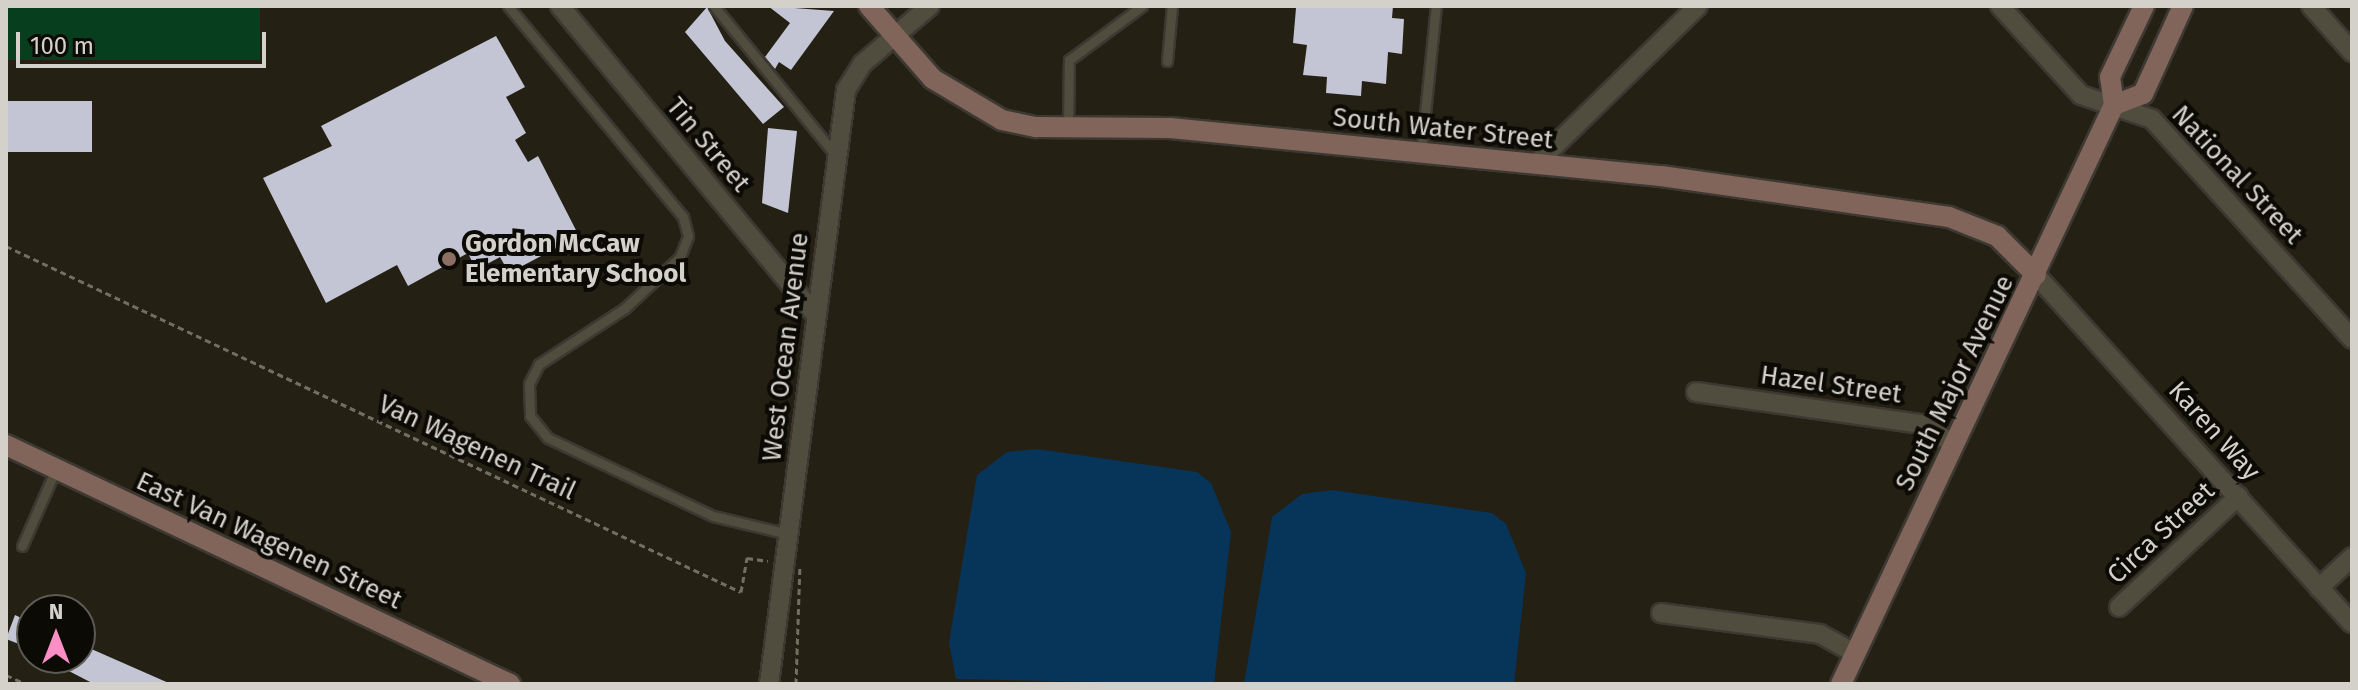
<!DOCTYPE html>
<html>
<head>
<meta charset="utf-8">
<style>
	body { margin:0 }
	#map { position:relative; width:2358px; height:690px; overflow:hidden; background:#242014; font-family:"Fira Sans",sans-serif }
	div>[style] { position:absolute }
	.green>* { inset:0; background:#073e1e; transform-origin:0 0 }
	.water>* { inset:0; background:#073459 }
	.building>* { inset:0; background:#c3c4d4; transform-origin:0 0 }
	.path>* { height:3px; margin-top:-1.5px; transform-origin:0; background:repeating-linear-gradient(90deg,#726e64 0 6px,transparent 0 10px) }
	.roads { filter:drop-shadow(2px 0 #3d3932) drop-shadow(-2px 0 #3d3932) drop-shadow(0 2px #3d3932) drop-shadow(0 -2px #3d3932) }
	.service>* { height:9px; margin:-4.5px; padding:0 4.5px; transform-origin:4.5px; border-radius:4.5px; background:#504c3e }
	.minor>* { height:18px; margin:-9px; padding:0 9px; transform-origin:9px; border-radius:9px; background:#504c3e }
	.secondary>* { height:20px; margin:-10px; padding:0 10px; transform-origin:10px; border-radius:10px; background:#81655b }
	.dots>* { width:22px; height:22px; translate:-50% -50%; box-sizing:border-box; border:4px solid #0c0a05; border-radius:50% }
	span { translate:-50% -50%; white-space:nowrap; text-align:center; line-height:1.15; -webkit-text-stroke:8px #0c0a05; paint-order:stroke }
	.street-label { font-size:26px; color:#d4d1ca }
	.poi-label { font-size:26px; color:#d4d1ca; font-weight:700 }
	.left { translate:0 -50%; text-align:left }
	.frame { position:absolute; inset:0; border:8px solid #d4d1ca; pointer-events:none }
	.north { position:absolute; left:16px; top:594px; width:80px; height:80px; box-sizing:border-box; background:#0c0a05; border:2px solid #5c5a54; border-radius:50%; rotate:0deg; font-size:22px; font-weight:700; line-height:32px; text-align:center; color:#d4d1ca }
	.north::after { content:''; display:block; margin:auto; width:28px; height:36px; background:#fa8fc6; clip-path:polygon(50% 0,100% 100%,50% 72%,0 100%) }
	.scale { position:absolute; left:16px; top:32px; width:250px; height:36px; box-sizing:border-box; border:4px solid #d4d1ca; border-top:0; padding-left:10px; font-size:24px; line-height:28px; white-space:nowrap; color:#d4d1ca; -webkit-text-stroke:6px #0c0a05; paint-order:stroke }
</style>
</head>
<body>
<div id="map">
	<div class="green">
		<i style="left:6px;top:6px;width:254px;height:54px"></i>
	</div>
	<div class="water">
		<i style="clip-path:polygon(1037px 449px,1197px 472px,1211px 483px,1231px 532px,1214px 684px,956px 679px,949px 643px,977px 475px,1007px 452px)"></i>
		<i style="clip-path:polygon(1332px 490px,1492px 513px,1506px 524px,1526px 573px,1514px 684px,1244px 684px,1272px 517px,1302px 494px)"></i>
	</div>
	<div class="building">
		<i style="clip-path:polygon(768px 6px,834px 11px,791px 70px,779px 62px,775px 69px,765px 57px,790px 23px)"></i>
		<i style="clip-path:polygon(1393px 6px,1392px 18px,1404px 19px,1402px 54px,1388px 52px,1386px 84px,1362px 81px,1361px 96px,1326px 93px,1327px 77px,1303px 75px,1307px 45px,1293px 43px,1296px 8px)"></i>
		<i style="clip-path:polygon(707px 7px,725px 41px,784px 107px,763px 124px,685px 32px)"></i>
		<i style="clip-path:polygon(496px 36px,525px 87px,506px 97px,526px 133px,515px 140px,528px 162px,538px 156px,579px 236px,509px 273px,500px 257px,476px 270px,468px 253px,408px 286px,397px 265px,326px 303px,263px 178px,332px 146px,321px 126px)"></i>
		<i style="left:92px;top:101px;width:51px;height:86px;rotate:90deg"></i>
		<i style="clip-path:polygon(768px 128px,797px 131px,788px 213px,762px 203px)"></i>
		<i style="clip-path:polygon(15px 615px,32px 623px,32px 649px,6px 639px)"></i>
		<i style="clip-path:polygon(80px 644px,171px 684px,94px 684px,63px 668px,67px 658px,80px 658px)"></i>
	</div>
	<div class="path">
		<i style="left:6px;top:246px;width:812px;rotate:25.21deg"></i>
		<i style="left:741px;top:592px;width:35px;rotate:-80deg"></i>
		<i style="left:747px;top:558px;width:21px;rotate:8deg"></i>
		<i style="left:6px;top:675px;width:22px;rotate:24deg"></i>
		<i style="left:796px;top:684px;width:119px;rotate:-88.1deg"></i>
	</div>
	<div class="roads">
		<div class="service">
			<i style="left:508px;top:6px;width:274px;rotate:50.3deg"></i>
			<i style="left:683px;top:217px;width:20px;rotate:75deg"></i>
			<i style="left:688px;top:236px;width:22px;rotate:111deg"></i>
			<i style="left:680px;top:257px;width:75px;rotate:137.2deg"></i>
			<i style="left:625px;top:308px;width:103px;rotate:146.9deg"></i>
			<i style="left:539px;top:364px;width:22px;rotate:117deg"></i>
			<i style="left:529px;top:384px;width:32px;rotate:88deg"></i>
			<i style="left:530px;top:416px;width:28px;rotate:51deg"></i>
			<i style="left:548px;top:438px;width:183px;rotate:25.3deg"></i>
			<i style="left:713px;top:516px;width:77px;rotate:13.5deg"></i>
			<i style="left:714px;top:6px;width:195px;rotate:50.8deg"></i>
			<i style="left:1167px;top:61px;width:55px;rotate:-84.8deg"></i>
			<i style="left:1068px;top:128px;width:68px;rotate:-89.2deg"></i>
			<i style="left:1069px;top:60px;width:91px;rotate:-36.5deg"></i>
			<i style="left:1421px;top:153px;width:148px;rotate:-84.2deg"></i>
			<i style="left:22px;top:546px;width:84px;rotate:-66.2deg"></i>
		</div>
		<div class="minor">
			<i style="left:560px;top:6px;width:402px;rotate:50.4deg"></i>
			<i style="left:2000px;top:6px;width:120px;rotate:47.7deg"></i>
			<i style="left:2081px;top:95px;width:75px;rotate:18.7deg"></i>
			<i style="left:2152px;top:119px;width:297px;rotate:47.7deg"></i>
			<i style="left:2311px;top:6px;width:62px;rotate:48.3deg"></i>
			<i style="left:1536px;top:164px;width:226px;rotate:-44.3deg"></i>
			<i style="left:2036px;top:275px;width:470px;rotate:47.8deg"></i>
			<i style="left:1696px;top:392px;width:226px;rotate:8.1deg"></i>
			<i style="left:1920px;top:424px;width:39px;rotate:30deg"></i>
			<i style="left:2319px;top:588px;width:45px;rotate:-43.2deg"></i>
			<i style="left:2119px;top:607px;width:163px;rotate:-42.8deg"></i>
			<i style="left:1661px;top:613px;width:160px;rotate:7.5deg"></i>
			<i style="left:1820px;top:634px;width:41px;rotate:29.1deg"></i>
			<i style="left:769px;top:684px;width:599px;rotate:-82.61deg"></i>
			<i style="left:846px;top:90px;width:31px;rotate:-58deg"></i>
			<i style="left:862px;top:64px;width:89px;rotate:-40.5deg"></i>
		</div>
		<div class="secondary">
			<i style="left:869px;top:6px;width:97px;rotate:48.8deg"></i>
			<i style="left:933px;top:79px;width:80px;rotate:30.7deg"></i>
			<i style="left:1002px;top:120px;width:35px;rotate:12deg"></i>
			<i style="left:1036px;top:127px;width:134px;rotate:0.4deg"></i>
			<i style="left:1170px;top:128px;width:493px;rotate:5.6deg"></i>
			<i style="left:1661px;top:176px;width:291px;rotate:8.1deg"></i>
			<i style="left:1949px;top:217px;width:52px;rotate:21.6deg"></i>
			<i style="left:1997px;top:236px;width:55px;rotate:45deg"></i>
			<i style="left:2114px;top:105px;width:31px;rotate:-21deg"></i>
			<i style="left:2143px;top:94px;width:97px;rotate:-65.6deg"></i>
			<i style="left:6px;top:445px;width:558px;rotate:25.37deg"></i>
			<i style="left:1841px;top:684px;width:640px;rotate:-64.76deg"></i>
			<i style="left:2114px;top:105px;width:28px;rotate:-98deg"></i>
			<i style="left:2110px;top:77px;width:79px;rotate:-64.4deg"></i>
		</div>
	</div>
	<div class="dots">
		<i style="left:449px;top:259px;background:#8d6e63"></i>
	</div>
	<div class="street-label">
		<span style="left:1443px;top:129px;rotate:6deg">South Water Street</span>
		<span style="left:708px;top:145px;rotate:50deg">Tin Street</span>
		<span style="left:2237px;top:175px;rotate:47deg">National Street</span>
		<span style="left:786px;top:347px;rotate:-83deg">West Ocean Avenue</span>
		<span style="left:1955px;top:383px;rotate:-64deg">South Major Avenue</span>
		<span style="left:1831px;top:385px;rotate:8deg">Hazel Street</span>
		<span style="left:2214px;top:431px;rotate:48deg">Karen Way</span>
		<span style="left:477px;top:448px;rotate:25deg">Van Wagenen Trail</span>
		<span style="left:2161px;top:533px;rotate:-43deg">Circa Street</span>
		<span style="left:269px;top:541px;rotate:25deg">East Van Wagenen Street</span>
	</div>
	<div class="poi-label">
		<span class="left" style="left:465px;top:259px">Gordon McCaw<br>Elementary School</span>
	</div>
	<div class="frame"></div>
	<div class="north">N</div>
	<div class="scale">100 m</div>
</div>
</body>
</html>
